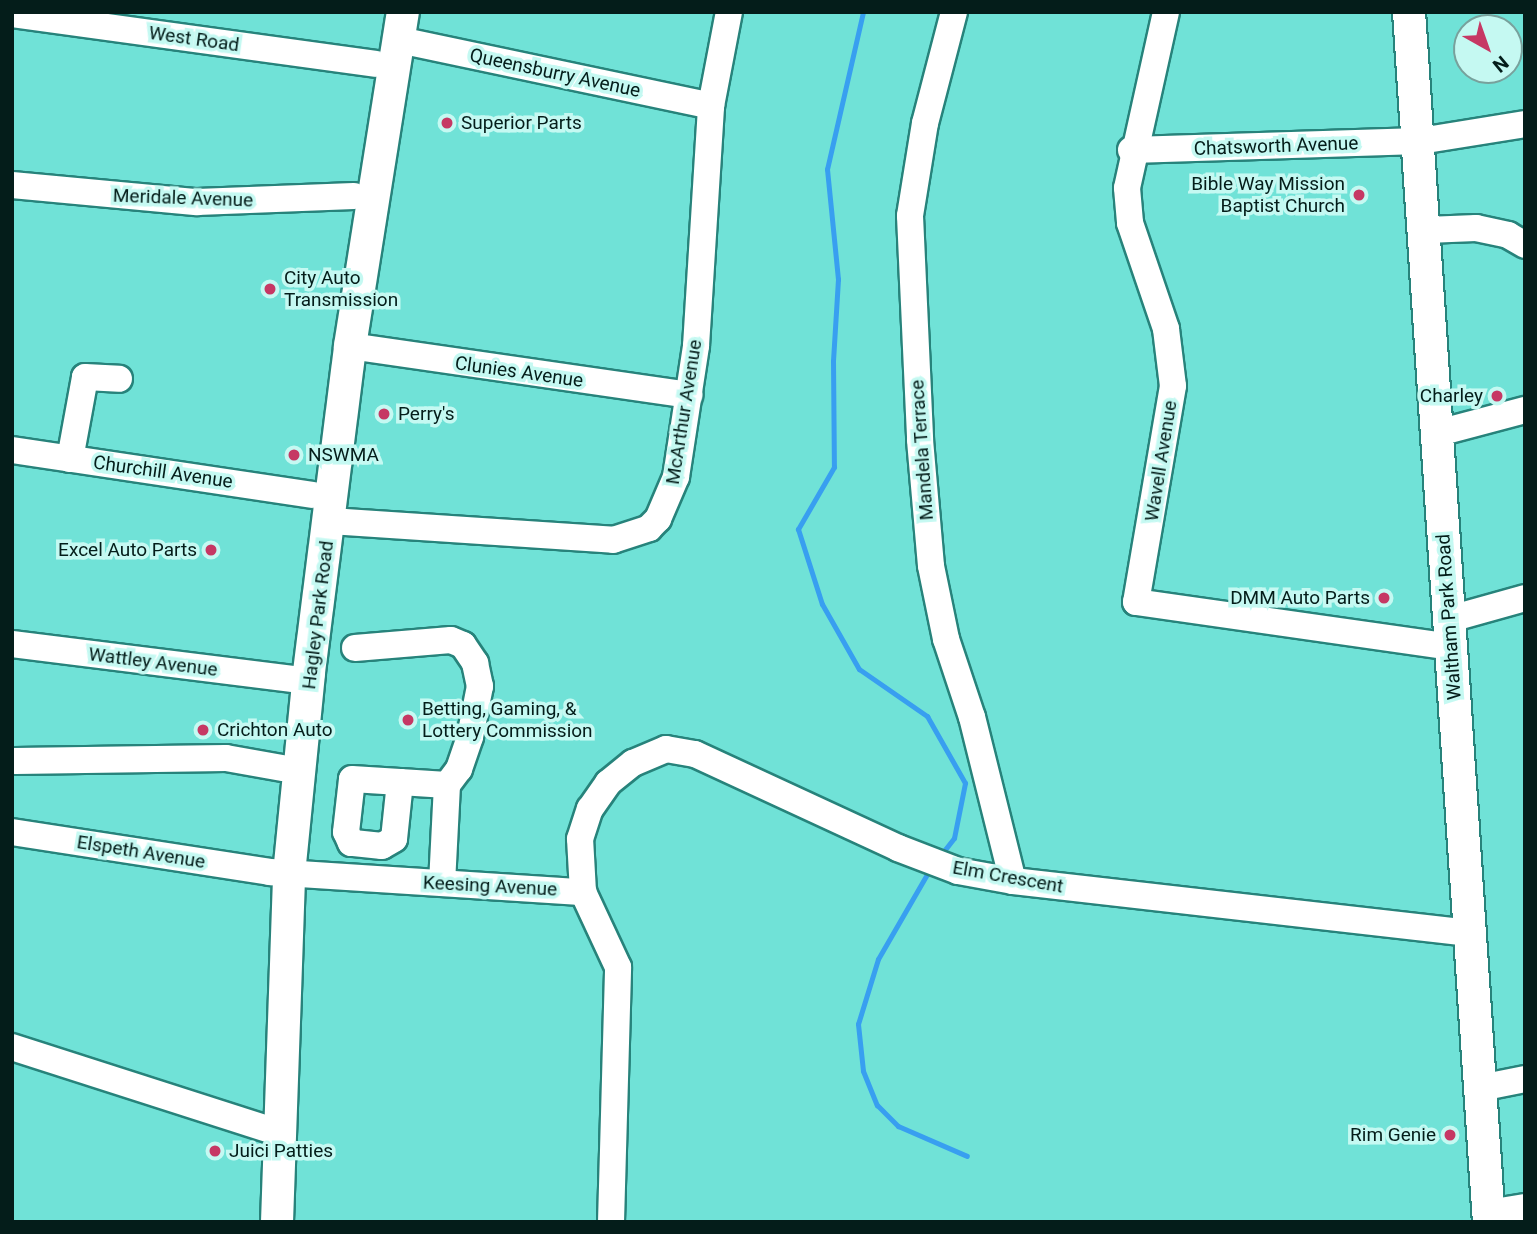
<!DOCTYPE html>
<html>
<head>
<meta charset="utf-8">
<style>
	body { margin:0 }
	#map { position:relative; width:1537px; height:1234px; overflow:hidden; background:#70e2d7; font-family:Roboto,sans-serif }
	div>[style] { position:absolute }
	.stream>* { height:5px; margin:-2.5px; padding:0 2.5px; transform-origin:2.5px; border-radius:2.5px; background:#389ff0 }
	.roads { filter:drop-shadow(2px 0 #27837b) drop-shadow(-2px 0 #27837b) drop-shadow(0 2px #27837b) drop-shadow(0 -2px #27837b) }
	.minor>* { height:26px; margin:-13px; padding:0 13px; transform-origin:13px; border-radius:13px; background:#fff }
	.major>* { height:32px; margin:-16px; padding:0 16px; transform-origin:16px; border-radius:16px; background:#fff }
	.dots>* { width:19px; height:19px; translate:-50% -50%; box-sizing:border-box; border:4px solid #c5f9f2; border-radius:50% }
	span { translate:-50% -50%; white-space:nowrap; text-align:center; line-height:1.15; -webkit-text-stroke:7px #c5f9f2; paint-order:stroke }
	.street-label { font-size:19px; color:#041d1a }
	.poi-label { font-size:19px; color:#041d1a }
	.left { translate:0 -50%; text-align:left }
	.right { translate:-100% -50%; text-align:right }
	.frame { position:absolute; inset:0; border:14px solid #041d1a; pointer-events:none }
	.north { position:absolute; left:1453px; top:14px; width:70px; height:70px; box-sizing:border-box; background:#c5f9f2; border:2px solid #78a19c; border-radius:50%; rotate:140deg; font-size:19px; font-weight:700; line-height:28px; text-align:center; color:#041d1a }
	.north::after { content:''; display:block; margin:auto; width:24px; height:32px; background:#c63864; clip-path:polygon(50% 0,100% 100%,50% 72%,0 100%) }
</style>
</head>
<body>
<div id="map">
	<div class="stream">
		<i style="left:863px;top:12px;width:161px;rotate:102.9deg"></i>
		<i style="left:827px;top:169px;width:111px;rotate:84.3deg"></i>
		<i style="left:838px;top:279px;width:82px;rotate:93.5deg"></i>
		<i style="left:833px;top:361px;width:106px;rotate:89.5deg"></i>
		<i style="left:834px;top:467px;width:72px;rotate:120.1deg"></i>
		<i style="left:798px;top:529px;width:79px;rotate:72.3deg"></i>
		<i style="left:822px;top:604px;width:75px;rotate:60.4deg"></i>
		<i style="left:859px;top:669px;width:83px;rotate:34.7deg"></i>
		<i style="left:927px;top:716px;width:77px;rotate:60.4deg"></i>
		<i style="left:965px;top:783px;width:56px;rotate:101.3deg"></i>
		<i style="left:954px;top:838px;width:23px;rotate:128deg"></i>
		<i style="left:930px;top:869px;width:104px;rotate:120deg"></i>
		<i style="left:878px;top:959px;width:68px;rotate:107.1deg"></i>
		<i style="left:858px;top:1024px;width:47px;rotate:83.9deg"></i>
		<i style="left:863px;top:1071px;width:37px;rotate:68deg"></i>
		<i style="left:877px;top:1105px;width:30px;rotate:45deg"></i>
		<i style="left:898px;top:1126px;width:75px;rotate:23.5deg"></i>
	</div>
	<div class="roads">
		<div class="minor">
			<i style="left:954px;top:12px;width:115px;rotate:104.6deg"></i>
			<i style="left:925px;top:123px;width:94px;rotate:99.2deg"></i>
			<i style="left:910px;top:216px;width:224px;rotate:87.4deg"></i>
			<i style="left:920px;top:440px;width:126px;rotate:85deg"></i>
			<i style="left:931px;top:566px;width:75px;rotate:78.4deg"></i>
			<i style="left:946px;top:639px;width:82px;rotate:71.6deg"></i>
			<i style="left:972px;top:717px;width:169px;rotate:76deg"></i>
			<i style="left:1166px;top:12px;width:180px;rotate:102.5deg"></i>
			<i style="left:1127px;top:188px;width:35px;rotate:85deg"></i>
			<i style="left:1130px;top:223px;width:112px;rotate:71.2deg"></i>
			<i style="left:1166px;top:329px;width:57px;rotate:83deg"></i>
			<i style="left:1173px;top:386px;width:219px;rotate:99.7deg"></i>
			<i style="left:1136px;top:602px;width:318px;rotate:8.1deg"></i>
			<i style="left:12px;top:14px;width:367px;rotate:7.8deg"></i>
			<i style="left:399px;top:40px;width:319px;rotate:11.9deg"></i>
			<i style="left:1131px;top:150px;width:289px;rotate:-1.8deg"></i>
			<i style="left:1420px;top:141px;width:106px;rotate:-9.2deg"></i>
			<i style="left:12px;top:185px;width:186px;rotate:5.3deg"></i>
			<i style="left:197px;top:202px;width:157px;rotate:-2.2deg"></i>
			<i style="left:1426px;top:230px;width:50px;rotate:-2.3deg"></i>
			<i style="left:1476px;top:228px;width:33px;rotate:12deg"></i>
			<i style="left:1508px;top:235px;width:20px;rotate:30deg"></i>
			<i style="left:350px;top:346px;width:343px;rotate:8.2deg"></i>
			<i style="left:1438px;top:433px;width:90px;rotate:-14.8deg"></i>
			<i style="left:12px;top:450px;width:304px;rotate:8.5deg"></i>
			<i style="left:70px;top:459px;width:83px;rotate:-79.6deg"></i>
			<i style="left:85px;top:377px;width:34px;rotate:3deg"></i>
			<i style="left:330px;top:521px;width:284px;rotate:3.8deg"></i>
			<i style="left:613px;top:540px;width:38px;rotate:-18deg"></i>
			<i style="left:649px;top:528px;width:13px;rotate:-45deg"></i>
			<i style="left:658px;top:519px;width:46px;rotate:-66.8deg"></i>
			<i style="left:676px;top:477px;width:133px;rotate:-81.3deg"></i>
			<i style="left:696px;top:346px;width:240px;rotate:-86.4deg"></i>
			<i style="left:711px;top:106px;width:96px;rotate:-79.2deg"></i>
			<i style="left:1450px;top:619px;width:78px;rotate:-15.6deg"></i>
			<i style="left:12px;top:644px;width:283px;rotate:7.1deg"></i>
			<i style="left:355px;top:648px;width:96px;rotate:-4.8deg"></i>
			<i style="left:451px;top:640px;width:13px;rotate:23deg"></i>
			<i style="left:463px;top:645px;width:22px;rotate:56deg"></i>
			<i style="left:475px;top:663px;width:24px;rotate:78deg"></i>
			<i style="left:480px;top:686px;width:52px;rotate:101.1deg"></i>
			<i style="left:470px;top:737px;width:34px;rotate:109deg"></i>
			<i style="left:459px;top:769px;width:20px;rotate:127deg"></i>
			<i style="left:447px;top:785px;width:98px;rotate:92.9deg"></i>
			<i style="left:15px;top:761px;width:211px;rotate:-0.8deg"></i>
			<i style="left:226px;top:758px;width:57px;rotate:10.1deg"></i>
			<i style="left:400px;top:782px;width:57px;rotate:96deg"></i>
			<i style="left:394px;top:839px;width:14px;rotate:150deg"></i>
			<i style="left:382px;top:846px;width:31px;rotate:-174deg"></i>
			<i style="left:351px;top:843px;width:12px;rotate:-114deg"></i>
			<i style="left:346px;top:832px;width:53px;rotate:-83.5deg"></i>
			<i style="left:352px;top:779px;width:48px;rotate:3.6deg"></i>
			<i style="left:400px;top:782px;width:47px;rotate:3.7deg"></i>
			<i style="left:12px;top:832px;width:261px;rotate:8.8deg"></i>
			<i style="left:270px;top:872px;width:314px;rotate:3.7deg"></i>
			<i style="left:12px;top:1047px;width:268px;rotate:17.8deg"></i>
			<i style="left:1480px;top:1088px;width:46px;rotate:-11.3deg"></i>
			<i style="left:1488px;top:1213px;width:37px;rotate:-9deg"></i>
			<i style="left:611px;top:1222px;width:255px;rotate:-88.4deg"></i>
			<i style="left:618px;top:967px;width:83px;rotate:-115deg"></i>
			<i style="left:583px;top:892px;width:53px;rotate:-93.2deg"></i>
			<i style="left:580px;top:839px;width:32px;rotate:-72deg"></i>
			<i style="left:590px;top:809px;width:32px;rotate:-55deg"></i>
			<i style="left:608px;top:783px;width:32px;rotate:-39deg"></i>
			<i style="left:633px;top:763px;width:36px;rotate:-23deg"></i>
			<i style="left:666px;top:749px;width:29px;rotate:10deg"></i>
			<i style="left:695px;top:754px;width:224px;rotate:24.8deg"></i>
			<i style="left:898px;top:848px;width:64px;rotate:21deg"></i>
			<i style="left:958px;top:871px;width:56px;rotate:10.3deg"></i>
			<i style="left:1013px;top:881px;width:462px;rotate:6.5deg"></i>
		</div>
		<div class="major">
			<i style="left:1409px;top:12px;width:1213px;rotate:86.22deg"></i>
			<i style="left:277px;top:1222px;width:348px;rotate:-88deg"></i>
			<i style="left:289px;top:874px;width:203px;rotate:-84.3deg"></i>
			<i style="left:309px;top:672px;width:329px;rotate:-82.8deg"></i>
			<i style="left:350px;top:346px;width:338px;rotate:-81deg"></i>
		</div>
	</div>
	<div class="dots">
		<i style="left:447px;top:123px;background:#c63864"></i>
		<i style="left:1359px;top:195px;background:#c63864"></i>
		<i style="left:270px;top:289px;background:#c63864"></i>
		<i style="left:1497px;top:396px;background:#c63864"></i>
		<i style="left:384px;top:414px;background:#c63864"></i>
		<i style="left:294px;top:455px;background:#c63864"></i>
		<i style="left:211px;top:550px;background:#c63864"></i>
		<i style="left:1384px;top:598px;background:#c63864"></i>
		<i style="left:408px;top:720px;background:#c63864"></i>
		<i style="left:203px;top:730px;background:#c63864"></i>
		<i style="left:1450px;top:1135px;background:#c63864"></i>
		<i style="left:215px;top:1151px;background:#c63864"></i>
	</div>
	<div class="street-label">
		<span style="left:194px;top:39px;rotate:8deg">West Road</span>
		<span style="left:555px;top:73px;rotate:12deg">Queensburry Avenue</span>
		<span style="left:1276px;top:146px;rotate:-2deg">Chatsworth Avenue</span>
		<span style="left:183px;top:198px;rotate:2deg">Meridale Avenue</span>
		<span style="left:519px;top:372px;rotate:8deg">Clunies Avenue</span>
		<span style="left:684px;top:412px;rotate:-81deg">McArthur Avenue</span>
		<span style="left:922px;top:450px;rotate:-94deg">Mandela Terrace</span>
		<span style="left:1161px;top:461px;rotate:-81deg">Wavell Avenue</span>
		<span style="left:163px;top:472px;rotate:8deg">Churchill Avenue</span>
		<span style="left:318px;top:615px;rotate:-83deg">Hagley Park Road</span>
		<span style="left:1449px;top:617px;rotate:-94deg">Waltham Park Road</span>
		<span style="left:153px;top:662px;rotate:7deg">Wattley Avenue</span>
		<span style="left:141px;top:852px;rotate:9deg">Elspeth Avenue</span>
		<span style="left:1008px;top:877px;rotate:10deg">Elm Crescent</span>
		<span style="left:490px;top:886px;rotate:3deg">Keesing Avenue</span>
	</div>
	<div class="poi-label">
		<span class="left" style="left:461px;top:123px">Superior Parts</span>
		<span class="right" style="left:1345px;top:195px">Bible Way Mission<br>Baptist Church</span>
		<span class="left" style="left:284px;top:289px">City Auto<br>Transmission</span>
		<span class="right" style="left:1483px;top:396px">Charley</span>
		<span class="left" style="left:398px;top:414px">Perry's</span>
		<span class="left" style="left:308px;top:455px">NSWMA</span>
		<span class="right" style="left:197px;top:550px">Excel Auto Parts</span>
		<span class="right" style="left:1370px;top:598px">DMM Auto Parts</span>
		<span class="left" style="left:422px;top:720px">Betting, Gaming, &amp;<br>Lottery Commission</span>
		<span class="left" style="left:217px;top:730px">Crichton Auto</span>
		<span class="right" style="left:1436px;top:1135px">Rim Genie</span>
		<span class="left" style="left:229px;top:1151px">Juici Patties</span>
	</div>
	<div class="frame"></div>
	<div class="north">N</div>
</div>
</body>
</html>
